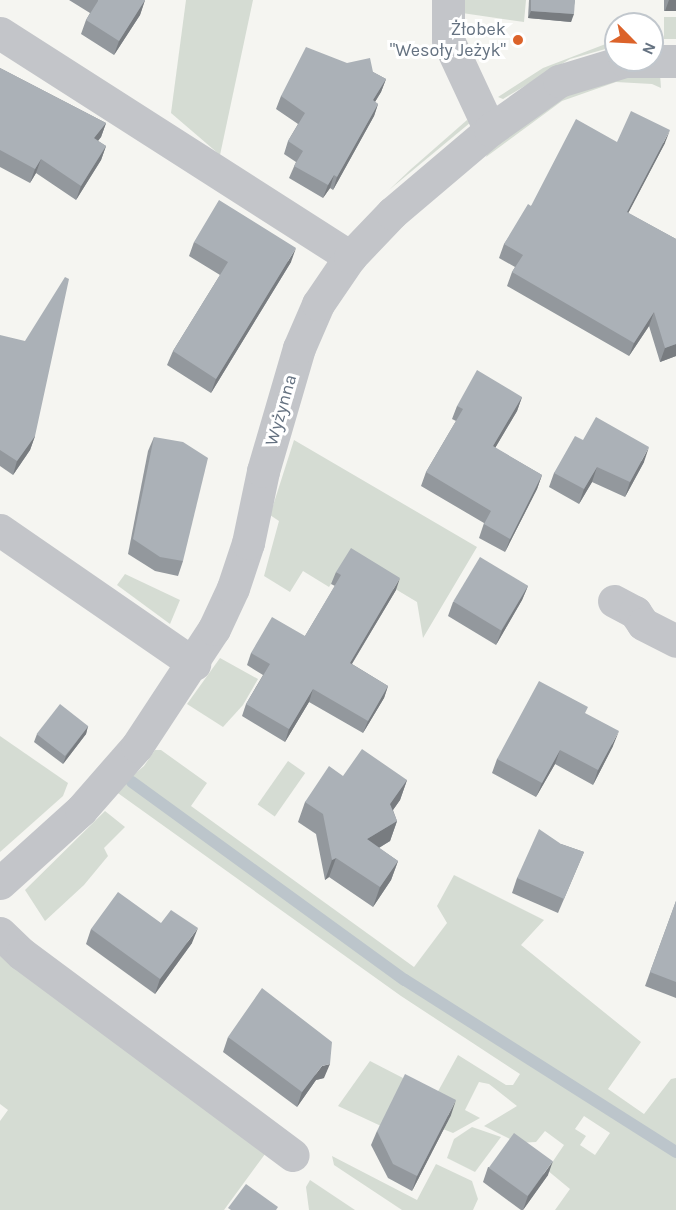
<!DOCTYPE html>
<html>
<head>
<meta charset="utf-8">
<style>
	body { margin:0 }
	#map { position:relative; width:676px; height:1210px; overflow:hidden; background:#f5f5f1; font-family:Karla,sans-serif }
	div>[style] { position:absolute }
	.green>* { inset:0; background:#d5dcd3; transform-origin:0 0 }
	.stream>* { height:12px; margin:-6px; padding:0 6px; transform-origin:6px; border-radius:6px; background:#bcc5cb }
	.minor>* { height:33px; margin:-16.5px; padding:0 16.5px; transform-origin:16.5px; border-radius:16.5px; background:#c3c5c9 }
	.wall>* { inset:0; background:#93989d; transform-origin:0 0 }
	.shaded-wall>* { inset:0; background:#787c80 }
	.building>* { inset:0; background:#abb1b7; transform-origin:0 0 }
	.dots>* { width:16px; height:16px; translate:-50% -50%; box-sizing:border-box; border:3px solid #fff; border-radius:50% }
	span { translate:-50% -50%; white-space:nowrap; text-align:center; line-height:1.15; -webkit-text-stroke:6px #fff; paint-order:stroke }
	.poi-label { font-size:18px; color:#657281 }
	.right { translate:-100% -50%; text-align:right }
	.street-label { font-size:18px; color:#657281 }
	.north { position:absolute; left:604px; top:12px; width:60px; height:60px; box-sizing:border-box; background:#fff; border:2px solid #c1c7cd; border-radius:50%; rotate:114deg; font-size:16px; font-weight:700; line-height:24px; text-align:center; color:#657281 }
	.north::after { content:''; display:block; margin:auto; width:21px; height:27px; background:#dc632a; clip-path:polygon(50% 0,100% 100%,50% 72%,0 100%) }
</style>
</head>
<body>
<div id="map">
	<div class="green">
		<i style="clip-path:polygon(186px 0,253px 0,220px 155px,171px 113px)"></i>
		<i style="clip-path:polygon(465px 0,526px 0,524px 22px,462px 13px)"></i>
		<i style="left:664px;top:17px;width:12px;height:22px"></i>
		<i style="clip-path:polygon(616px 40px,616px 46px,570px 59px,503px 99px,498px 97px,543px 68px)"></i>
		<i style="clip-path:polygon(660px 74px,661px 88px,652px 84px,616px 82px,562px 101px,486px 157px,488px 151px,560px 97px,611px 77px)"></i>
		<i style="clip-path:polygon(467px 120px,471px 122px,389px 190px,410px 170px)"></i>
		<i style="clip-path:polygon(294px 440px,477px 547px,423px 638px,417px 602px,347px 560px,329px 587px,303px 571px,290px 592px,264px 576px,279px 521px,270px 515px)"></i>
		<i style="clip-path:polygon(125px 574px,180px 600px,170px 624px,117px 585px)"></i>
		<i style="clip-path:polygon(220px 658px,258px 679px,243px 705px,223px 727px,187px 704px)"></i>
		<i style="clip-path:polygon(0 736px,68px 783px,63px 796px,0 852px)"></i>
		<i style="clip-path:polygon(evenodd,155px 750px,161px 750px,207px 783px,191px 806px,414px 967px,447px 923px,437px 906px,454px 875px,544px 920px,521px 945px,641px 1042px,608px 1089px,644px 1114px,671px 1079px,676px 1078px,676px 1210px,555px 1210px,570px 1189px,547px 1170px,564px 1145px,545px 1131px,536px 1142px,518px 1143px,484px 1126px,517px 1106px,489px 1084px,479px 1082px,465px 1110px,480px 1118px,453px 1133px,443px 1129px,381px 1126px,338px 1106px,370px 1061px,436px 1095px,458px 1055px,506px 1085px,513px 1085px,520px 1074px,401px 996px,115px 791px,144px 766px,155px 750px,584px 1116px,610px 1133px,595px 1155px,580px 1145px,586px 1136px,575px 1129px,584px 1116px)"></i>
		<i style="left:288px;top:761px;width:21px;height:53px;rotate:35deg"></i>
		<i style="clip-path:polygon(105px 811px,125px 827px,104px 848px,108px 856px,84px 885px,45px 921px,25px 890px)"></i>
		<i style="clip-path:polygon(0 949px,268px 1150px,224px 1210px,0 1210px,0 1121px,8px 1110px,0 1104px)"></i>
		<i style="clip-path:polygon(472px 1127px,501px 1137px,475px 1172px,447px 1158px,454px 1139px)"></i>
		<i style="clip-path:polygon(332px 1156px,417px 1200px,436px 1164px,472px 1181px,478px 1199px,473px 1210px,402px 1210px,334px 1165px)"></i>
		<i style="clip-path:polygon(310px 1180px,355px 1210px,309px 1210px,306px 1187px)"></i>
	</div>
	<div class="stream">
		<i style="left:132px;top:782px;width:337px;rotate:36deg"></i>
		<i style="left:405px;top:980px;width:321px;rotate:32.4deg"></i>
	</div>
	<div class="minor">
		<i style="left:448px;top:0;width:40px;rotate:90deg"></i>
		<i style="left:448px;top:40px;width:99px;rotate:65deg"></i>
		<i style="left:0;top:33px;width:416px;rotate:32.6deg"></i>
		<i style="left:0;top:530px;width:236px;rotate:34.6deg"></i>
		<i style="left:614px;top:601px;width:24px;rotate:28deg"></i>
		<i style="left:635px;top:612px;width:14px;rotate:56deg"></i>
		<i style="left:643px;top:624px;width:37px;rotate:27deg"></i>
		<i style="left:0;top:883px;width:109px;rotate:-42deg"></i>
		<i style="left:81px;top:810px;width:85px;rotate:-48.8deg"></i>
		<i style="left:137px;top:746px;width:140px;rotate:-56.7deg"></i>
		<i style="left:214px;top:629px;width:45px;rotate:-65.1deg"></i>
		<i style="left:233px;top:588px;width:47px;rotate:-71.6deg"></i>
		<i style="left:248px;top:543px;width:74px;rotate:-78.2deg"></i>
		<i style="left:263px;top:471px;width:128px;rotate:-73.7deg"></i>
		<i style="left:299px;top:348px;width:48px;rotate:-66.6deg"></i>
		<i style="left:318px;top:304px;width:57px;rotate:-55.8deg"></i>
		<i style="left:350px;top:257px;width:61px;rotate:-46.3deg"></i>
		<i style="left:392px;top:213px;width:128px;rotate:-40.3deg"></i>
		<i style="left:490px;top:130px;width:85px;rotate:-35.4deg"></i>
		<i style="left:559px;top:81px;width:69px;rotate:-16.9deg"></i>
		<i style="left:625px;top:61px;width:51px"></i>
		<i style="left:0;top:933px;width:30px;rotate:44deg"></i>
		<i style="left:22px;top:954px;width:337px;rotate:36.6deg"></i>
	</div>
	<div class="wall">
		<i style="clip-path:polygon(69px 0,145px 0,140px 15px,114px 55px,81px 34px,86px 20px,90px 13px)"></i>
		<i style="clip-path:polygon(529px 0,575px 0,571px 22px,528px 18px)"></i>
		<i style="left:664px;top:0;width:12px;height:11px"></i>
		<i style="clip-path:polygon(347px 63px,373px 72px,386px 79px,381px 92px,375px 102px,378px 104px,374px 116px,333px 190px,330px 188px,323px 198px,289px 178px,296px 162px,284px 154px,288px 141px,298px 124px,276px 109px,281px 96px)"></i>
		<i style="clip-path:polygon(0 68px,106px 123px,101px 137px,98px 141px,106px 146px,101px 160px,76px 200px,36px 173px,30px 183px,0 167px)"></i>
		<i style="clip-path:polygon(617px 142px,665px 143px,628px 213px,676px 239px,676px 356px,660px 362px,649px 326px,629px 356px,507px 286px,512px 272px,515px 267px,499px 258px,504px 244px,531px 206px)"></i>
		<i style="clip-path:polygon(194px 242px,291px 262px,211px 393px,167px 365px,173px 351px,220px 275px,189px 256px)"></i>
		<i style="clip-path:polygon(0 336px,35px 436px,30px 450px,13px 475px,0 466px)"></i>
		<i style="clip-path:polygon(522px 397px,517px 411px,495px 448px,542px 475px,537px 489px,505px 552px,479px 538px,484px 523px,421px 486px,426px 472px,456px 421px,452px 419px,457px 406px)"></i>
		<i style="clip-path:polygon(154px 437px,183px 561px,178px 576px,155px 571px,128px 554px,148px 451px)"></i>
		<i style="clip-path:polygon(583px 440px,644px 462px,625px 497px,592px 482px,579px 504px,549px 487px,554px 473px)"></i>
		<i style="clip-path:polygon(336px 572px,396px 590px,352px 664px,388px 686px,384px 698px,363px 733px,309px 702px,285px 742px,242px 716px,246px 704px,263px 675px,247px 665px,251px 653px,305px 636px,335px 586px,331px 584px)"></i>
		<i style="clip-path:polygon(528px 586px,522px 600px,496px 645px,448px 616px,453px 602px)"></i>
		<i style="clip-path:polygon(586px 714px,613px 746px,593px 785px,555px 764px,536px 797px,492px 773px,497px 759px)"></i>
		<i style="clip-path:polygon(88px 726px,86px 734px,63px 764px,34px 742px,37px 734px)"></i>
		<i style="clip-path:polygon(343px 776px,407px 780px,400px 800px,393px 810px,397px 821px,390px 841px,379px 848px,398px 861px,391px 880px,373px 907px,329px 877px,325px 880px,316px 834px,298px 822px,305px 802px)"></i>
		<i style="clip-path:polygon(561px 844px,584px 852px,558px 913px,512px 893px,517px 878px)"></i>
		<i style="clip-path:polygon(676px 901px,676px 998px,645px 986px)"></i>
		<i style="clip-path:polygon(91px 929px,192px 943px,155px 994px,86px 944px)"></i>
		<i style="clip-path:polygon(228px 1037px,324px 1078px,316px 1080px,297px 1107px,223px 1052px)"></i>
		<i style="clip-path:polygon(451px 1115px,412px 1191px,388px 1178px,371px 1145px,377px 1131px)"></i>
		<i style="clip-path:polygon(488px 1167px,548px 1175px,523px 1210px,521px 1210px,483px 1182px)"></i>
	</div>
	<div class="shaded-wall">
		<i style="clip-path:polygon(145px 0,140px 15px,114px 55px,119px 41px)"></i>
		<i style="clip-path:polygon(669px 0,676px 0,676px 11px,665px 11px)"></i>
		<i style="clip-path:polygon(531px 11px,574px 14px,571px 22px,528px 18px)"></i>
		<i style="clip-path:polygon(386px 79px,381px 92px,368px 113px,373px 100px)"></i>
		<i style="clip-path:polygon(378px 104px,374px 116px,333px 190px,337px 177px)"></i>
		<i style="clip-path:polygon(106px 123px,101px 137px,89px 152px,94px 138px)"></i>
		<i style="clip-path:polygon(670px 130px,665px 143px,622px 225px,627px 212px)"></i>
		<i style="clip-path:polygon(106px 146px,101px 160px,76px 200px,81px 186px)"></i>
		<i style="clip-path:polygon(41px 159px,36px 173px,30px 183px,35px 169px)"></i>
		<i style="clip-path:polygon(334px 175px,330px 188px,323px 198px,328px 185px)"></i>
		<i style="clip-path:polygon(296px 248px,291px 262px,211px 393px,216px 379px)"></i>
		<i style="clip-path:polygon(654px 312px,649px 326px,629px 356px,634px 343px)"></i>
		<i style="clip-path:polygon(676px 344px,676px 356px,660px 362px,665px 348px)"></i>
		<i style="clip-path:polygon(522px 397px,517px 411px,488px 460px,493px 446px)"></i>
		<i style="clip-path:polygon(35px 436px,30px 450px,13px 475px,17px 461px)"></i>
		<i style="clip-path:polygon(649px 447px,644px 462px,625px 497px,630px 482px)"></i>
		<i style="clip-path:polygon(597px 467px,592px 482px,579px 504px,584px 489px)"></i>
		<i style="clip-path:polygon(542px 475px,537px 489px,505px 552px,510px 539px)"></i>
		<i style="clip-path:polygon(400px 578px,396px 590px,345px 675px,350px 663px)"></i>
		<i style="clip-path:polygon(528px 586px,522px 600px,496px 645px,502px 630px)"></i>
		<i style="clip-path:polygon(388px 686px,384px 698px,363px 733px,368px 721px)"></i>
		<i style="clip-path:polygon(313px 689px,309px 702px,285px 742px,289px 729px)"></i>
		<i style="clip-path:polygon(88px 726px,86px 734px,63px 764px,66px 756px)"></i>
		<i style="clip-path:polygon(619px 731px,613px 746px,593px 785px,598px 770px)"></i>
		<i style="clip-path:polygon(560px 750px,555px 764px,536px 797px,542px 783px)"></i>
		<i style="clip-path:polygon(407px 780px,400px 800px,383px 824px,390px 804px)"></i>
		<i style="clip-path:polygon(397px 821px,390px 841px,360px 859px,367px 839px)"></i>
		<i style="clip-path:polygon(336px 858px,329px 877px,325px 880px,332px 860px)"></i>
		<i style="clip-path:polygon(398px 861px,391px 880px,373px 907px,380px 887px)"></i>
		<i style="clip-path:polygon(198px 928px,192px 943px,155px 994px,160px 979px)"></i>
		<i style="clip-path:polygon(330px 1064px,324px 1078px,316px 1080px,297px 1107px,302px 1092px,322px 1066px)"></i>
		<i style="clip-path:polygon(456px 1100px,451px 1115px,412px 1191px,417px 1176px)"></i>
		<i style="clip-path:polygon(553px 1161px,548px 1175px,523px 1210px,528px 1196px)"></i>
	</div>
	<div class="building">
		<i style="clip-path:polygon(98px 0,145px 0,119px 41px,86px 20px,98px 1px)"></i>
		<i style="clip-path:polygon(531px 0,575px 0,574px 14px,531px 11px)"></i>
		<i style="clip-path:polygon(306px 47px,347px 63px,370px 58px,373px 72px,386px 79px,373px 100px,378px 104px,337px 177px,334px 175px,328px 185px,294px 166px,303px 151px,288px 141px,305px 113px,281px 96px)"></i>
		<i style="clip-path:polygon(0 68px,106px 123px,94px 138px,106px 146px,81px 186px,41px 159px,35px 169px,0 150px)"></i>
		<i style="clip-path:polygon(631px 111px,670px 130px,627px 212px,676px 239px,676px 344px,665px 348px,654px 312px,634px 343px,512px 272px,523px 255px,504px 244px,528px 204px,531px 206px,576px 119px,617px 142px)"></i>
		<i style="clip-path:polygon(219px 200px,296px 248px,216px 379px,173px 351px,228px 262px,194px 242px)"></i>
		<i style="clip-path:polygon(65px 277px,69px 279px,35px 436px,17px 461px,0 450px,0 335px,25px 341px)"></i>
		<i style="clip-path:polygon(477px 370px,522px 397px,493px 446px,542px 475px,510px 539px,484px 524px,491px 511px,426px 472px,463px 409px,457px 406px)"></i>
		<i style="clip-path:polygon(596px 417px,649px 447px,630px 482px,597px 467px,584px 489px,554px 473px,575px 436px,583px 440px)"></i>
		<i style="clip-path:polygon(154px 437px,183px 442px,208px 458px,183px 561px,160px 557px,133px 539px)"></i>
		<i style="clip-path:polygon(351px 548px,400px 578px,350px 663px,388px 686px,368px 721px,313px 689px,289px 729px,246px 704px,270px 664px,251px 653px,272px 617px,305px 636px,341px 575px,336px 572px)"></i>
		<i style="left:480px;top:557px;width:56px;height:52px;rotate:31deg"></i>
		<i style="clip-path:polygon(539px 681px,588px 707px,585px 713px,619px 731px,598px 770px,560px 750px,542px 783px,497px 759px)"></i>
		<i style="left:60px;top:704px;width:36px;height:38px;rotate:38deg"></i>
		<i style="clip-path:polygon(362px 749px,407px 780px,390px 804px,397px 821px,367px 839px,398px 861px,380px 887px,336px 858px,332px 860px,323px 814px,305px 802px,329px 766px,343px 776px)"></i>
		<i style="clip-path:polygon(539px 829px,561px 844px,584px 852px,564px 899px,517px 878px)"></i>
		<i style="clip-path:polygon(118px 892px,161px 923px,171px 910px,198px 928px,160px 979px,91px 929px)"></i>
		<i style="clip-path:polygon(676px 901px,676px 982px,650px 972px)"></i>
		<i style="clip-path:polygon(262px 988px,332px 1042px,330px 1064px,322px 1066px,302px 1092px,228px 1037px)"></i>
		<i style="clip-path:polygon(405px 1074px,456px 1100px,417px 1176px,393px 1164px,377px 1131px)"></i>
		<i style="left:514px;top:1133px;width:48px;height:43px;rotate:36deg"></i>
		<i style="clip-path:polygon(246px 1184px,278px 1207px,276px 1210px,231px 1210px,228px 1208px)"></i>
	</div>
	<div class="dots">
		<i style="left:518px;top:40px;background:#dc632a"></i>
	</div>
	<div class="poi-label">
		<span class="right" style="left:506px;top:40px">Żłobek<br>"Wesoły Jeżyk"</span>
	</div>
	<div class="street-label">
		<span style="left:281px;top:410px;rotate:-74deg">Wyżynna</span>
	</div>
	<div class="north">N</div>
</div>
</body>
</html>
